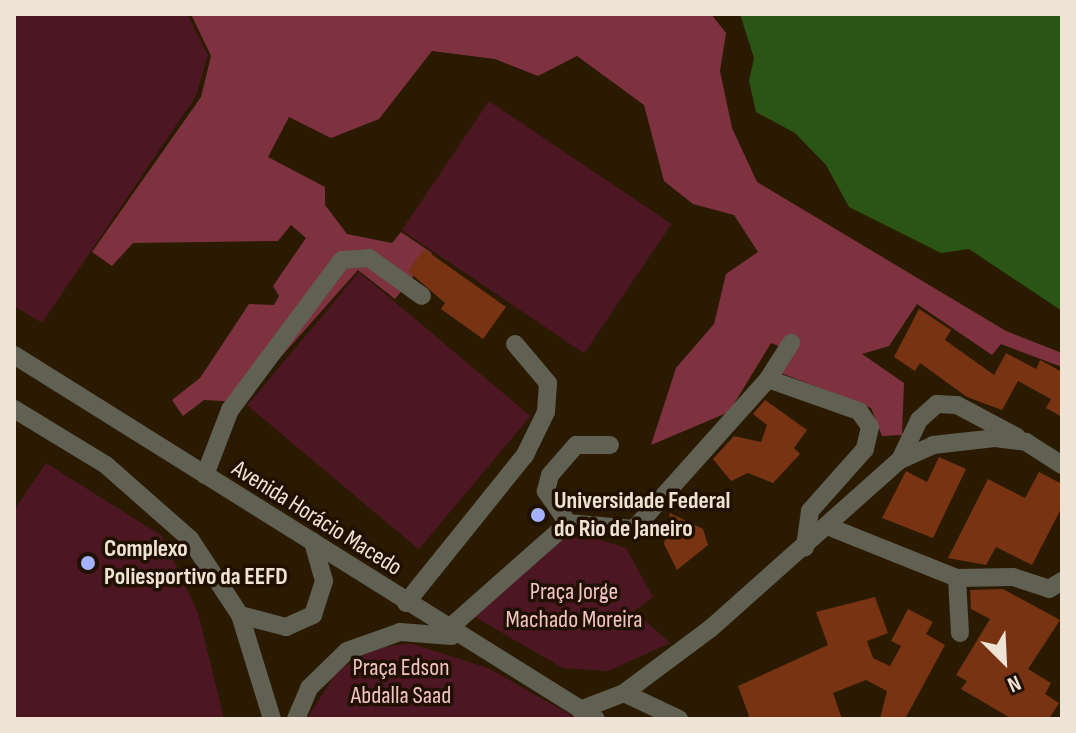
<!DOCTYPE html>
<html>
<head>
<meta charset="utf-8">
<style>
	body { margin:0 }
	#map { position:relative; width:1076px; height:733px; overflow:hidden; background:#2a1a02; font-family:"Sofia Sans Condensed",sans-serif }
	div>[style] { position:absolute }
	.green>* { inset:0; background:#4c1722; transform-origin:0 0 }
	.forest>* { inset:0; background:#7e3240 }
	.water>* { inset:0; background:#2a5514 }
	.building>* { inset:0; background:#783313 }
	.minor>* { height:18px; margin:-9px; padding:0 9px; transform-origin:9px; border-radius:9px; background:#606053 }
	.dots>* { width:22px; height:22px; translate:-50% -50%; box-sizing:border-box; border:4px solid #201000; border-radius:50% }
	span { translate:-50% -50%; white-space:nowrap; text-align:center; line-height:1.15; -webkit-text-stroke:7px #201000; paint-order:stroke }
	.poi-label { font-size:24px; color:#eee3d5; font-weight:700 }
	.left { translate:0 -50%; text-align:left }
	.street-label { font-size:24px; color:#eee3d5 }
	.park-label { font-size:24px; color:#f2c3c8 }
	.frame { position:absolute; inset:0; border:16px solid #eee3d5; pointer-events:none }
	.north { position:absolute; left:964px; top:621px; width:80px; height:80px; -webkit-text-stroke:6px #201000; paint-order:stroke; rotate:156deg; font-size:22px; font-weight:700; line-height:32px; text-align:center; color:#eee3d5 }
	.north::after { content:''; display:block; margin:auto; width:28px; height:36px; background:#eee3d5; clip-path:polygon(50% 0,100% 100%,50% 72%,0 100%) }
</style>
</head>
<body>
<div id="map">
	<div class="green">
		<i style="clip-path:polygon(14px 14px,187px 14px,208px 55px,196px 96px,42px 323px,14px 306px)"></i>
		<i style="left:489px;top:101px;width:220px;height:156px;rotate:34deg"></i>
		<i style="left:359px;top:272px;width:224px;height:174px;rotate:40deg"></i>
		<i style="clip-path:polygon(46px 463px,162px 536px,198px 613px,224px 719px,14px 719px,14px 510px)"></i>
		<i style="clip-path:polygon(569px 530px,626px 548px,653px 597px,634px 611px,670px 643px,608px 671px,563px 668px,475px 617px)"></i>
		<i style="clip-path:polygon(410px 643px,488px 668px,578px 719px,307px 719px,337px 671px,374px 649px)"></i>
	</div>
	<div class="forest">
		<i style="clip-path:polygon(191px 14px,711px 14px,726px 33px,720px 71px,732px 128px,757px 182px,1006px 331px,1062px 353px,1062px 367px,1001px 344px,992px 355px,917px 304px,889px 346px,862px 354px,904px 383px,902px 435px,882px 436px,871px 408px,776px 371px,781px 347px,771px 343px,729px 412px,651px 445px,676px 368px,714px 324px,726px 274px,758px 252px,734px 215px,693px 204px,664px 181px,644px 105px,577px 56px,538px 76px,495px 59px,432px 51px,379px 119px,331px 138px,289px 117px,268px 157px,325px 187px,325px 205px,347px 234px,392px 243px,401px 232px,432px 253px,395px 299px,358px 270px,241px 402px,204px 400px,183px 416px,172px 400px,200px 378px,249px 304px,274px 305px,279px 296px,273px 286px,306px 238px,291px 225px,278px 241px,133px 243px,112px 266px,92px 252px,201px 97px,211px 56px)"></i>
	</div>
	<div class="water">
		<i style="clip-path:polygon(740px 14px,1062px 14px,1062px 311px,969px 249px,941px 253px,849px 207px,826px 165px,795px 133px,756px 112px,749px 81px,754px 58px)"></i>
	</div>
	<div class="building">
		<i style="clip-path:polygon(424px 249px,506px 307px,483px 339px,441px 309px,445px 303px,408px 271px)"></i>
		<i style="clip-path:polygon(919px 309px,951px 330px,945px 340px,994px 375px,1006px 353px,1036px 369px,1040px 360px,1062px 372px,1062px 417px,1046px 408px,1051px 399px,1018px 381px,1002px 410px,967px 397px,920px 363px,915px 371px,894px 357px)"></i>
		<i style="clip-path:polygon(765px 400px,807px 430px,794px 448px,800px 454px,773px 483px,748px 473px,731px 481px,713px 459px,734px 436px,761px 442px,767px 425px,753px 414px)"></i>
		<i style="clip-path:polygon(939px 457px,966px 469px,933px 538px,882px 518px,906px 471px,927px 482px)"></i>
		<i style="clip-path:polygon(1039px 472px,1062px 484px,1062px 507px,1032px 565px,996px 547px,986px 565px,948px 558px,988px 479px,1025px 498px)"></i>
		<i style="clip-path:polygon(670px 513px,703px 529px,708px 545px,677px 570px,664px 544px)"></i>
		<i style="clip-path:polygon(1003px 589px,1060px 620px,1028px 669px,1051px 683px,1045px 694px,1059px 703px,1049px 719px,1012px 719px,961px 689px,967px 681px,956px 675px,990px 619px,971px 609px,970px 590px)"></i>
		<i style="clip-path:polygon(875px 597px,888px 633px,867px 641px,873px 658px,890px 666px,901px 646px,891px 641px,908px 609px,933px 622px,926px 634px,945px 645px,905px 719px,880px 719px,887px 691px,866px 680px,833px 693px,842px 719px,750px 719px,738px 686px,828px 645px,816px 612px)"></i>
	</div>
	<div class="minor">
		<i style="left:14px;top:355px;width:686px;rotate:32.02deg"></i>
		<i style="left:768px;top:379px;width:43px;rotate:-57.4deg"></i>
		<i style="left:14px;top:409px;width:108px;rotate:31.3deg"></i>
		<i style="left:106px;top:465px;width:112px;rotate:41.4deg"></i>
		<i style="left:190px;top:539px;width:91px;rotate:56.7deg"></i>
		<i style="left:240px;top:615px;width:109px;rotate:72.9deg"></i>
		<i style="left:900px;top:460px;width:44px;rotate:-64.6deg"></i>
		<i style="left:919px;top:420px;width:24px;rotate:-42deg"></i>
		<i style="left:937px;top:404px;width:20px;rotate:3deg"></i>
		<i style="left:957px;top:405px;width:68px;rotate:28.1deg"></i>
		<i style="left:205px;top:475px;width:70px;rotate:-69deg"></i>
		<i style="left:230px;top:410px;width:187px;rotate:-53.3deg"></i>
		<i style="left:342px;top:260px;width:27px;rotate:-4deg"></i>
		<i style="left:369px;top:258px;width:65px;rotate:35.6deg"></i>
		<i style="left:568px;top:523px;width:39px;rotate:-125deg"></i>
		<i style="left:546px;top:491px;width:16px;rotate:-76deg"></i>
		<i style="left:550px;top:475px;width:40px;rotate:-49deg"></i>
		<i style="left:576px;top:445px;width:34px"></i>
		<i style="left:827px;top:526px;width:140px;rotate:21.8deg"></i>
		<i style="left:957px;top:578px;width:56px;rotate:-1deg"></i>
		<i style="left:1013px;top:577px;width:38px;rotate:18deg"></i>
		<i style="left:1049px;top:589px;width:15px;rotate:-32deg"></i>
		<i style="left:957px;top:578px;width:55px;rotate:86.9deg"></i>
		<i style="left:406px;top:603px;width:190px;rotate:-51.2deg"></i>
		<i style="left:525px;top:455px;width:48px;rotate:-64deg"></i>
		<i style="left:546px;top:412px;width:29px;rotate:-86deg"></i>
		<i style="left:548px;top:383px;width:51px;rotate:-130.2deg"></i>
		<i style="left:240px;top:615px;width:48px;rotate:14.6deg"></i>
		<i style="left:286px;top:627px;width:30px;rotate:-24deg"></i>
		<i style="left:313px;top:615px;width:36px;rotate:-72deg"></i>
		<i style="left:324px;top:581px;width:41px;rotate:-105.8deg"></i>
		<i style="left:447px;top:630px;width:162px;rotate:-41.5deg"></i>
		<i style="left:568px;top:523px;width:66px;rotate:5.2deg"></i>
		<i style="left:634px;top:529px;width:201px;rotate:-48.2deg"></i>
		<i style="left:768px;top:379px;width:96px;rotate:19.4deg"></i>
		<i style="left:859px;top:411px;width:19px;rotate:55deg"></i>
		<i style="left:870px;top:427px;width:23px;rotate:103deg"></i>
		<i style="left:865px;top:449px;width:83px;rotate:131.6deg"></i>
		<i style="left:810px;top:511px;width:37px;rotate:98deg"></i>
		<i style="left:624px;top:693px;width:61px;rotate:25.3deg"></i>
		<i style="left:580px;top:710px;width:47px;rotate:-21.1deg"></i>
		<i style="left:624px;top:693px;width:107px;rotate:-36.7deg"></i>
		<i style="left:710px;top:629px;width:254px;rotate:-41.7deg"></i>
		<i style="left:900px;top:460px;width:36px;rotate:-24deg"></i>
		<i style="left:933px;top:445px;width:62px;rotate:-6.4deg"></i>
		<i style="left:995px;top:438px;width:31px;rotate:7deg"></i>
		<i style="left:1026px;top:442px;width:43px;rotate:32.6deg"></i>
		<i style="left:296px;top:719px;width:34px;rotate:-67deg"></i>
		<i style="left:309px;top:688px;width:53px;rotate:-44.2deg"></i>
		<i style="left:347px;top:651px;width:56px;rotate:-19.7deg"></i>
		<i style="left:400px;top:632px;width:52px;rotate:4.4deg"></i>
	</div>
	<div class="dots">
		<i style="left:538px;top:515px;background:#a5b1fc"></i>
		<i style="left:88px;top:563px;background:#a5b1fc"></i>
	</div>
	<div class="poi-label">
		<span class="left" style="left:554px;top:515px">Universidade Federal<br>do Rio de Janeiro</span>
		<span class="left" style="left:104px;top:563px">Complexo<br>Poliesportivo da EEFD</span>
	</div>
	<div class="street-label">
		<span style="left:317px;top:518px;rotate:32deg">Avenida Horácio Macedo</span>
	</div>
	<div class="park-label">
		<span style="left:574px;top:606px">Praça Jorge<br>Machado Moreira</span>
		<span style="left:401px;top:682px">Praça Edson<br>Abdalla Saad</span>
	</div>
	<div class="frame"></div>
	<div class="north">N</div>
</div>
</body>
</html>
